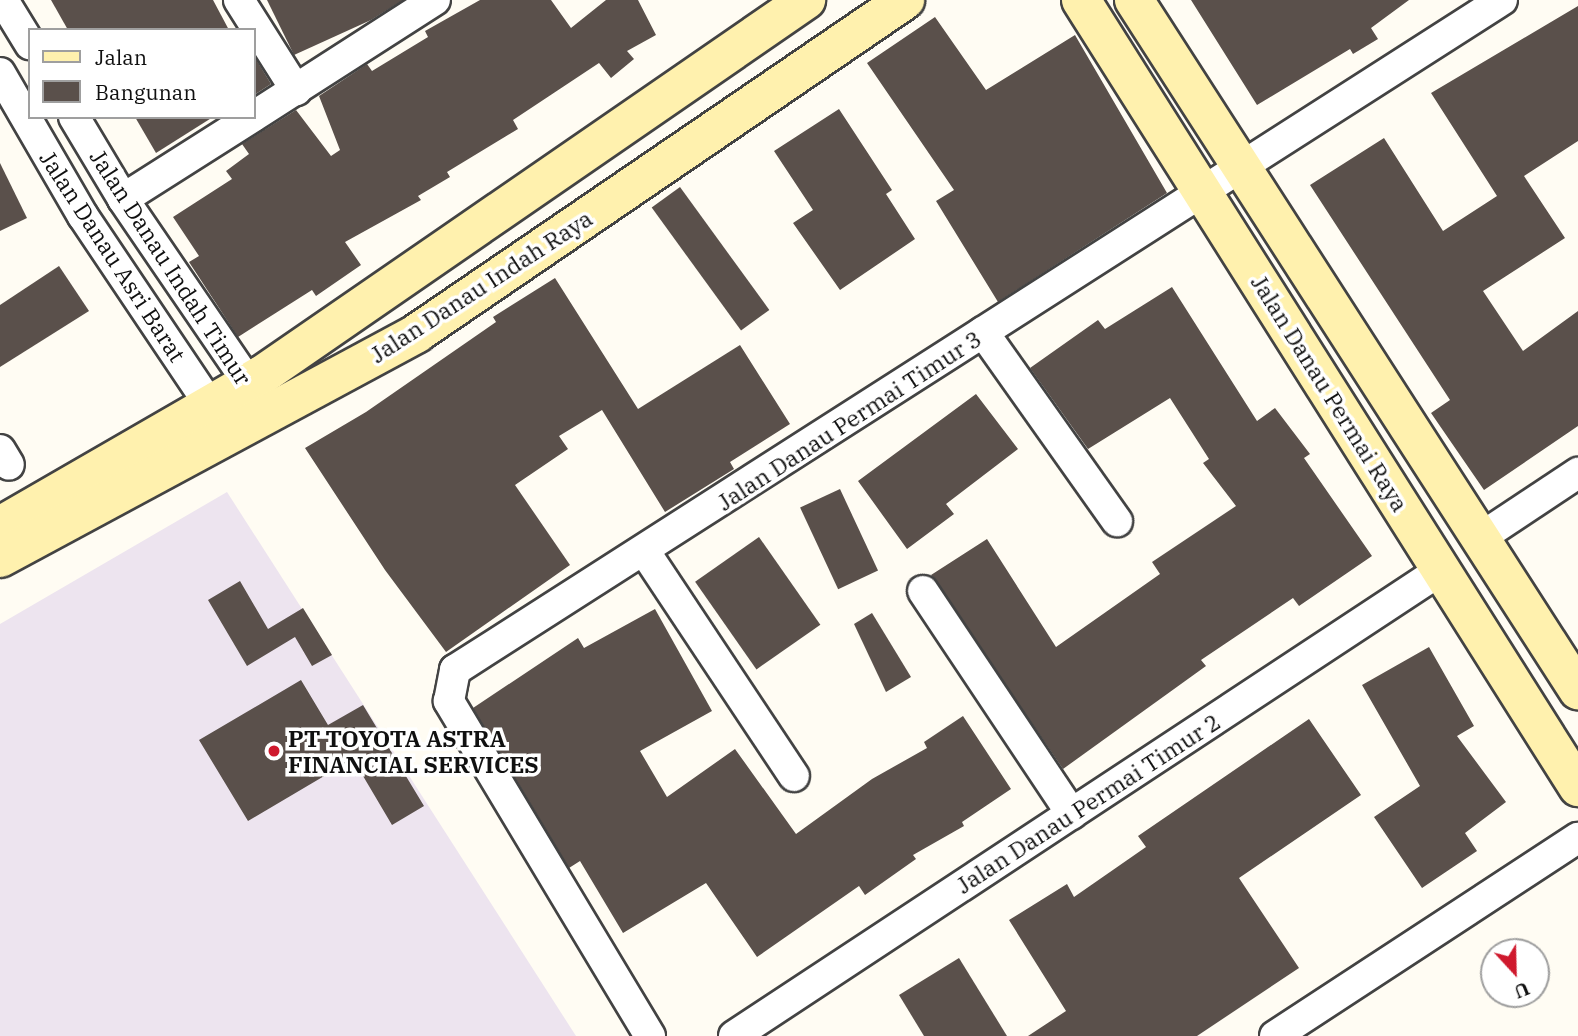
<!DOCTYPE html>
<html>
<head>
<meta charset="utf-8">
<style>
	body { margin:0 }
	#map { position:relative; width:1578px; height:1036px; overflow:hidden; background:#fffcf3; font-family:"IBM Plex Serif",serif }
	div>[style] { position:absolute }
	.industrial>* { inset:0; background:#ede4ef }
	.building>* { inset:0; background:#5a504b; transform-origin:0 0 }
	.roads { filter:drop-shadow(2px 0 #434343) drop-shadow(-2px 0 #434343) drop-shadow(0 2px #434343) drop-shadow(0 -2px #434343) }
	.street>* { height:30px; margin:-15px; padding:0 15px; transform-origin:15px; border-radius:15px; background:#fff }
	.secondary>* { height:38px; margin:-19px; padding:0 19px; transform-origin:19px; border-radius:19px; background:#fff1ae }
	.dots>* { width:19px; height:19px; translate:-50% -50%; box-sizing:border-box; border:4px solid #fff; border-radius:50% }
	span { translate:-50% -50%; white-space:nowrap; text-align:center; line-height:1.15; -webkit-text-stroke:7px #fff; paint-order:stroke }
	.street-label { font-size:23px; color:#101010 }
	.poi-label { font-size:23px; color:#101010; font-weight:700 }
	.left { translate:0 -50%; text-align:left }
	.legend { position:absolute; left:28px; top:28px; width:228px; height:91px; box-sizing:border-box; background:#fff; border:2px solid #9f9f9f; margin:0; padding:9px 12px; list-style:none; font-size:21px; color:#101010 }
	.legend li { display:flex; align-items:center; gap:14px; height:35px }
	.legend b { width:35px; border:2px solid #9f9f9f }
	.north { position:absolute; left:1480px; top:938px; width:70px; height:70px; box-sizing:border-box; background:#fff; border:2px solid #9f9f9f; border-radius:50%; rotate:158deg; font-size:19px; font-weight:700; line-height:28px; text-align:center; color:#101010 }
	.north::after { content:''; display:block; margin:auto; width:24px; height:32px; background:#cf192d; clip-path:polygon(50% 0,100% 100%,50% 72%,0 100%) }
</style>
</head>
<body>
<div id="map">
	<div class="industrial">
		<i style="clip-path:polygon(227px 492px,576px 1036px,0 1036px,0 624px)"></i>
	</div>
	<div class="building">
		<i style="clip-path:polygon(51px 0,213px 0,229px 30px,68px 30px)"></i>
		<i style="clip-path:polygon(267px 0,403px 0,371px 20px,294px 55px)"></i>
		<i style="clip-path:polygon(480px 0,551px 0,571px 28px,606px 0,638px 0,656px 35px,627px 51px,634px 59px,611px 78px,599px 63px,513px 120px,518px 129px,447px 172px,450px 177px,418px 196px,421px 200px,345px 242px,361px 265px,316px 296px,312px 290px,238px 337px,189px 262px,199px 256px,173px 217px,232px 179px,226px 171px,249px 154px,242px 144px,296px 110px,331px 156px,340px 150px,319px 96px,367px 64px,372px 71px,428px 37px,425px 31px)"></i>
		<i style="clip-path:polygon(1191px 0,1409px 0,1371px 28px,1378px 39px,1353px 54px,1350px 49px,1257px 105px)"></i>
		<i style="clip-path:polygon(1578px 6px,1578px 141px,1524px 176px,1565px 238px,1483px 291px,1523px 351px,1578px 311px,1578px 426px,1484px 490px,1431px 413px,1450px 400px,1310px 185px,1384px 138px,1443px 231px,1497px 196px,1431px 93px)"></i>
		<i style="clip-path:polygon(935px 17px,986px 90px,1075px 35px,1167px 193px,998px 302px,936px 201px,954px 190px,867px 63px)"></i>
		<i style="clip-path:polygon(254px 56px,271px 84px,254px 95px)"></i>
		<i style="clip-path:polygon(839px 109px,892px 190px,886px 194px,915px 239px,840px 290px,793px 223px,813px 210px,774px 151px)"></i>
		<i style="clip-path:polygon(135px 117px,213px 117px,156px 153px)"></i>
		<i style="clip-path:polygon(0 163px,27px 218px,0 231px)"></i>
		<i style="left:680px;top:187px;width:152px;height:35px;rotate:54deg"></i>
		<i style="clip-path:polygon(59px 266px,89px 311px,0 367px,0 305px)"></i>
		<i style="clip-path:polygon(555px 278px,638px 409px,740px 345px,790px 424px,730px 462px,734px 469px,665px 512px,602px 410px,559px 436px,568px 449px,515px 485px,570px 565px,446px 652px,385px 570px,305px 448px,366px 412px,496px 322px,493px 317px)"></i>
		<i style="clip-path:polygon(1172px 287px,1257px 421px,1275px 408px,1310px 454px,1304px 458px,1372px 556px,1299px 606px,1293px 598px,1201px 660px,1206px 666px,1063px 769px,931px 575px,987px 539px,1056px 647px,1160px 574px,1152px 562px,1236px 506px,1203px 463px,1209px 459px,1170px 398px,1088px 449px,1030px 368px,1098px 320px,1105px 329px)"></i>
		<i style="clip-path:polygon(976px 394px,1018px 449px,946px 504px,954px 514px,907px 549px,858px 481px)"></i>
		<i style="left:840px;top:489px;width:90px;height:44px;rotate:65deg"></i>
		<i style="left:759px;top:537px;width:107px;height:78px;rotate:55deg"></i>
		<i style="clip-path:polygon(240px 581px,268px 629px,303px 608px,332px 655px,312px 666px,295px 637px,247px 666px,208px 600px)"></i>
		<i style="clip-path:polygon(655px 609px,712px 711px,640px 751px,667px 797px,735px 749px,796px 834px,872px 779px,927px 748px,924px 742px,963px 716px,1011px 789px,962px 822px,964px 826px,913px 855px,916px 859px,865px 895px,859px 886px,757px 957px,706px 883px,623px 933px,580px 861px,569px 868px,473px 708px,578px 638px,584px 648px)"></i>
		<i style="clip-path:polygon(872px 613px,911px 677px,886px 692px,854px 624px)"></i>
		<i style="clip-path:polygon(1429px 647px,1474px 726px,1457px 736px,1506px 802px,1465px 833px,1477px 851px,1422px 888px,1374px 817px,1420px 786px,1362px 685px)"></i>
		<i style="clip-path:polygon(301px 680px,328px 725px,363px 705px,424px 806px,392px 825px,353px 759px,248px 821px,199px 740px)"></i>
		<i style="clip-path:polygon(1309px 719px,1361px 795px,1239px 878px,1299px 968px,1197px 1036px,1028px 1036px,1066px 1011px,1009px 920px,1067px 884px,1074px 897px,1146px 847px,1138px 836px)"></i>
		<i style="clip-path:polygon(959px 958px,1007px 1036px,924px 1036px,899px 995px)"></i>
	</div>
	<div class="roads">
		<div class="street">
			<i style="left:3px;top:0;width:52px;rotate:58.5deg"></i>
			<i style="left:239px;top:0;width:107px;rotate:57.7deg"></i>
			<i style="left:0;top:73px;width:165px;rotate:59.9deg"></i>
			<i style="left:83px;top:216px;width:247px;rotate:56.1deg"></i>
			<i style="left:254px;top:116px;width:215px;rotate:-32.7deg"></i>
			<i style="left:74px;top:117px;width:96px;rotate:59.1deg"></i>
			<i style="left:123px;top:199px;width:243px;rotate:55.7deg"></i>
			<i style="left:123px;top:199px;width:153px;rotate:-32.4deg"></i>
			<i style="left:983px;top:332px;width:232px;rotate:54.7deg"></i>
			<i style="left:0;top:450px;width:17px;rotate:59deg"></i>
			<i style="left:1480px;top:538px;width:118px;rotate:-33.6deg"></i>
			<i style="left:645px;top:552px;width:269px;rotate:56.4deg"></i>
			<i style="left:923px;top:591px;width:268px;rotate:56.3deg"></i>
			<i style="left:650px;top:1036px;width:391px;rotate:-121deg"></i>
			<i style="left:449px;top:701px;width:32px;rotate:-79deg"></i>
			<i style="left:455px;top:670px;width:1243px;rotate:-32.62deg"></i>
			<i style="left:734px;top:1036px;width:847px;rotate:-33.39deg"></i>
			<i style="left:1275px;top:1036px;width:362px;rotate:-33.2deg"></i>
		</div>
		<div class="secondary">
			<i style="left:1081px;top:0;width:931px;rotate:57.73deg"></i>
			<i style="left:1134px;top:0;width:821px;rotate:57.24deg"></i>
			<i style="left:0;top:526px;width:302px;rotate:-30deg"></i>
			<i style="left:262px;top:375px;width:661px;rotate:-34.58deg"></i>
			<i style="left:0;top:558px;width:474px;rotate:-28.3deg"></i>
			<i style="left:417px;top:333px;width:591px;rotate:-34.31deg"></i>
		</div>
	</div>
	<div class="dots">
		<i style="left:274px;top:751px;background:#cf192d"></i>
	</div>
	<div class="street-label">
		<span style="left:113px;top:256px;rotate:57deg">Jalan Danau Asri Barat</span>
		<span style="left:171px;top:267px;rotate:57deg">Jalan Danau Indah Timur</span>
		<span style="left:481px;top:286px;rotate:-33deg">Jalan Danau Indah Raya</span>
		<span style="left:1330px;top:393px;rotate:58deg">Jalan Danau Permai Raya</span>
		<span style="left:849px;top:420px;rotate:-33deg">Jalan Danau Permai Timur 3</span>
		<span style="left:1088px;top:803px;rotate:-33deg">Jalan Danau Permai Timur 2</span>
	</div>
	<div class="poi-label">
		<span class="left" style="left:288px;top:751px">PT TOYOTA ASTRA<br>FINANCIAL SERVICES</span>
	</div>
	<ul class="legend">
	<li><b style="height:9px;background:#fff1ae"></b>Jalan</li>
	<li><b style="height:19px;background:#5a504b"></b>Bangunan</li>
	</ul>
	<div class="north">U</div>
</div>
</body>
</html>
